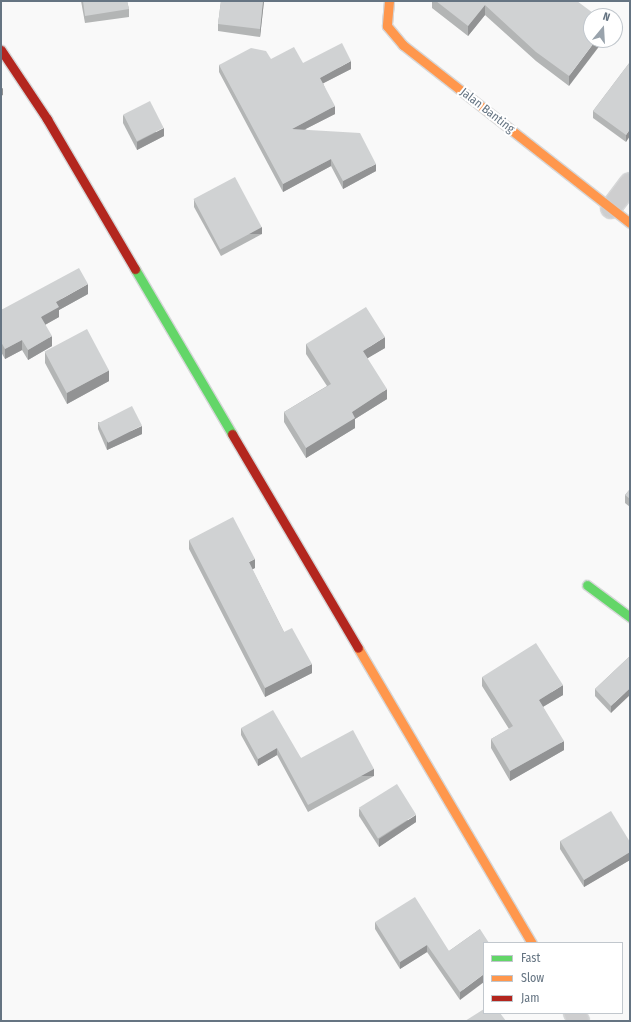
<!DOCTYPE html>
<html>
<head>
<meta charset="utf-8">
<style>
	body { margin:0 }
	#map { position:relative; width:631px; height:1022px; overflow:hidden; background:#f9f9f9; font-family:"Fira Sans Condensed",sans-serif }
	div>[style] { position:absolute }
	.roads { filter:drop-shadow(1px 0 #d6d7d8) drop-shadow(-1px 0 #d6d7d8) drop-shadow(0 1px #d6d7d8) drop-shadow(0 -1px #d6d7d8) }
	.street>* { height:20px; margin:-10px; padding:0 10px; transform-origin:10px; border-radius:10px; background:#cececf }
	.fast>* { height:9px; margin:-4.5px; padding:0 4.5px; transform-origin:4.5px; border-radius:4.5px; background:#63d668 }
	.slow>* { height:9px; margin:-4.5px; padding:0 4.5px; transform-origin:4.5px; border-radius:4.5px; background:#ff974d }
	.jam>* { height:9px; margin:-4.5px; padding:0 4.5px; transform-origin:4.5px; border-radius:4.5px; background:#b3261e }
	.wall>* { inset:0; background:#b3b5b5 }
	.shaded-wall>* { inset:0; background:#929394; transform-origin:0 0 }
	.building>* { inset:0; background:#d0d2d3; transform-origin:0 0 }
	span { translate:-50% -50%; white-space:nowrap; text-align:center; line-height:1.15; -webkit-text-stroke:4px #fff; paint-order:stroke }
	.street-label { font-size:12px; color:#657482 }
	.frame { position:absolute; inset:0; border:2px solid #657482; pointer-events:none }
	.legend { position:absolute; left:483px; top:942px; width:140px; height:72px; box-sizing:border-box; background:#fff; border:1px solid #c1c7cd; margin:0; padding:5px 7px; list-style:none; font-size:12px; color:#657482 }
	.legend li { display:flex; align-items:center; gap:8px; height:20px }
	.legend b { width:20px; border:1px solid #c1c7cd }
	.north { position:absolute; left:583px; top:8px; width:40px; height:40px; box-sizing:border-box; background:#fff; border:1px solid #c1c7cd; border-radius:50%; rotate:18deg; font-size:11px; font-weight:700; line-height:16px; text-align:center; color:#657482 }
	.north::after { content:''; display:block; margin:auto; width:14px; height:18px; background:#99a3ac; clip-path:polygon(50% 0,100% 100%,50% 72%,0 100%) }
</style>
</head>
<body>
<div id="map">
	<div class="roads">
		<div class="street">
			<i style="left:611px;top:208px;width:31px;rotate:-53deg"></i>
			<i style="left:574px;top:1013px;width:9px;rotate:58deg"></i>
		</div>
		<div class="fast">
			<i style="left:135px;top:269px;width:191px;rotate:59.5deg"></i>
			<i style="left:587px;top:585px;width:54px;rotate:36.7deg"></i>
		</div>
		<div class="slow">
			<i style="left:389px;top:1px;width:25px;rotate:95deg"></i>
			<i style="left:387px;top:26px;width:25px;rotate:50deg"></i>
			<i style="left:403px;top:45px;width:288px;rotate:38.1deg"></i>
			<i style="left:358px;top:648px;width:342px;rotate:59.5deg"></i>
		</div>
		<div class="jam">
			<i style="left:1px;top:50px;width:83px;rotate:56.3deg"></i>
			<i style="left:47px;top:119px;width:174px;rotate:59.6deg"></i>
			<i style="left:232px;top:434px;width:248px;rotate:59.5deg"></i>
		</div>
	</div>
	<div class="wall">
		<i style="clip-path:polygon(81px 1px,127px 1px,129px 9px,129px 17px,85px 23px)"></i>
		<i style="clip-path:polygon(221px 1px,264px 1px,260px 37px,218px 31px,218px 24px)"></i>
		<i style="clip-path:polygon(432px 1px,577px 1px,569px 86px,536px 61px,485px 15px,468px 36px,432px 8px)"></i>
		<i style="clip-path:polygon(271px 59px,351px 69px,323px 83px,335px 114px,305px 129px,376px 171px,343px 189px,331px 166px,283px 192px,219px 72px,219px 65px)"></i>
		<i style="clip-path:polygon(630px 62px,626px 142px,593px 118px,593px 111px)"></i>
		<i style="clip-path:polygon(123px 115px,164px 136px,137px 150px,123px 123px)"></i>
		<i style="clip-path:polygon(194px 199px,262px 234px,221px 256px,194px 207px)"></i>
		<i style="clip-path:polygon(88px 294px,59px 310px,59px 317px,45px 325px,52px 346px,28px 360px,22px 350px,5px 359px,1px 352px,1px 310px)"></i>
		<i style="clip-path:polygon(306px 344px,385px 348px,367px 358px,387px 399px,355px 419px,355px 428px,306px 458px,284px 422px,284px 412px,327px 386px,306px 354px)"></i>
		<i style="clip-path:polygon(45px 352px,109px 381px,67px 404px,45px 363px)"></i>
		<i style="clip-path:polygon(98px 422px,142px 434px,107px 450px,98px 429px)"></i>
		<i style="clip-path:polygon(630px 489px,630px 507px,625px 503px,625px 495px)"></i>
		<i style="clip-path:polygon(189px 540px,255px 568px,252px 569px,284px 632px,312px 673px,265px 697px,189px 549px)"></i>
		<i style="clip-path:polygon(630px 656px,611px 713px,595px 696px,595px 689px)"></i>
		<i style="clip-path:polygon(482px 677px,563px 695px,543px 707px,564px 750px,510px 781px,491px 748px,491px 739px,509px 729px,482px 686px)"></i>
		<i style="clip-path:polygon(241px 728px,301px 758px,374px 776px,308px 812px,277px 755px,258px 766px,241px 735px)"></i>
		<i style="clip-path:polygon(359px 809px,416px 822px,379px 847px,359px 816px)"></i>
		<i style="clip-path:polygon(560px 841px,630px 842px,630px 860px,584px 887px,560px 849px)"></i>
		<i style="clip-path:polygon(375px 922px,449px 951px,480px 929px,460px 1000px,427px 952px,400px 969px,375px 929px)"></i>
	</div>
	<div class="shaded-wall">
		<i style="clip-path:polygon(263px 1px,264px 1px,260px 37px,260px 29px)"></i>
		<i style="clip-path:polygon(485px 5px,485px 15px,468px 36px,468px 26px)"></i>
		<i style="clip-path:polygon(596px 40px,604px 40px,569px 86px,569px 76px)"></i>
		<i style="clip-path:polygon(351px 61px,351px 69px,320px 85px,320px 78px)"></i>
		<i style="clip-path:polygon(3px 88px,3px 95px,1px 96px,1px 89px)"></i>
		<i style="clip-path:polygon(335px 106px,335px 114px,292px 136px,292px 129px)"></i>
		<i style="clip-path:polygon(164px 128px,164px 136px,137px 150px,137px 142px)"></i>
		<i style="clip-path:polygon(630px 129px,630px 136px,626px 142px,626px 135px)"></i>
		<i style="clip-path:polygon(331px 159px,331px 166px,283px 192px,283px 184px)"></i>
		<i style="clip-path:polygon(376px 164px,376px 171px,343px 189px,343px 181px)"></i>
		<i style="left:262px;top:227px;width:7px;height:47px;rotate:90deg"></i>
		<i style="clip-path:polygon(88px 284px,88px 294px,59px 310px,59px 317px,41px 327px,41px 317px,56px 302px)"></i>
		<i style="clip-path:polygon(52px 336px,52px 346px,28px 360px,28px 350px)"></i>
		<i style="clip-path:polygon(385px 337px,385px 348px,363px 361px,363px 351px)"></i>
		<i style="clip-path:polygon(22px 340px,22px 350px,5px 359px,5px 349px)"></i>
		<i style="clip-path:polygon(109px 370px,109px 381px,67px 404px,67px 393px)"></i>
		<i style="clip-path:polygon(387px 389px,387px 399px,355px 419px,355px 428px,306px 458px,306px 448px,352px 412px)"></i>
		<i style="clip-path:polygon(142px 426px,142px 434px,107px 450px,107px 442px)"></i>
		<i style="clip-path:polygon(255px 559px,255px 568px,249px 571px,249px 562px)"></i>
		<i style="clip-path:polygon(312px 664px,312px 673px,265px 697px,265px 688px)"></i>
		<i style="clip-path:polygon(563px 685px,563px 695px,539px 709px,539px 700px)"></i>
		<i style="clip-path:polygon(630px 688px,630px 695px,611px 713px,611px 706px)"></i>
		<i style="clip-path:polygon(564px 741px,564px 750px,510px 781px,510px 771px)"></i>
		<i style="clip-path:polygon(277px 748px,277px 755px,258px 766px,258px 759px)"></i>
		<i style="left:374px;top:769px;width:7px;height:75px;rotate:90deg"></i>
		<i style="clip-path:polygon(416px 815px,416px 822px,379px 847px,379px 839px)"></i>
		<i style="clip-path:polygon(630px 852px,630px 860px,584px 887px,584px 880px)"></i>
		<i style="clip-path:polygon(427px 945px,427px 952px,400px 969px,400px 962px)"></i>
		<i style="clip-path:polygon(484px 974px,484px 982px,460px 1000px,460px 992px)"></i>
	</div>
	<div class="building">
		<i style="clip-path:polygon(83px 1px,127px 1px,129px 9px,85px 16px)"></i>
		<i style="clip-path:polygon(221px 1px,263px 1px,260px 29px,218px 24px)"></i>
		<i style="clip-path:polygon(436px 1px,577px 1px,597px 16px,591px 16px,591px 40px,596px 40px,569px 76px,536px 52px,485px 5px,468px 26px)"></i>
		<i style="clip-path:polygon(342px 43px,351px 61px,320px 78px,335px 106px,292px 129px,360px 133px,376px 164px,343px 181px,331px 159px,283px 184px,219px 65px,251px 48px,266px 51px,271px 59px,294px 47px,303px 63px)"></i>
		<i style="clip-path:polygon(630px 62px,630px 129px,626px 135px,593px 111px)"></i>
		<i style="left:150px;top:101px;width:30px;height:30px;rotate:63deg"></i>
		<i style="left:235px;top:177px;width:57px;height:47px;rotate:62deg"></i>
		<i style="clip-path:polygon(79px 268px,88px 284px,56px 302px,59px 307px,41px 317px,52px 336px,28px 350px,22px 340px,5px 349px,1px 342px,1px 310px)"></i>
		<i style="clip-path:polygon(366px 307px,385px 337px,363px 351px,387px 389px,352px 412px,355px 418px,306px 448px,284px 412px,331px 384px,306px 344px)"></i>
		<i style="left:87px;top:329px;width:47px;height:48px;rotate:62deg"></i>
		<i style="left:132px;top:406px;width:22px;height:38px;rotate:63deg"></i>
		<i style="clip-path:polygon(630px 489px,630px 499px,625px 495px)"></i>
		<i style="clip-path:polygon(233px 517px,255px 559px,249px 562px,284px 632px,292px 628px,312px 664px,265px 688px,189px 540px)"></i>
		<i style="clip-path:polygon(536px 643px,563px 685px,539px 700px,564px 741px,510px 771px,491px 739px,513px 726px,482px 677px)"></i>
		<i style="clip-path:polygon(630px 656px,630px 688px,611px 706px,595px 689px)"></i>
		<i style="clip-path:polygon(273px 710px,301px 758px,353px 730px,374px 769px,308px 805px,277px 748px,258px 759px,241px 728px)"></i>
		<i style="left:397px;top:784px;width:36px;height:45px;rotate:58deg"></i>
		<i style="clip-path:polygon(611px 811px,630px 842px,630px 852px,584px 880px,560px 841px)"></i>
		<i style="clip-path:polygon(415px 897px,449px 951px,480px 929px,489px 943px,484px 943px,484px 974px,460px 992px,427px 945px,400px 962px,375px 922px)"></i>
		<i style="clip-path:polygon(484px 1009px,484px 1013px,500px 1013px,506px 1021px,465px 1021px)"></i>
	</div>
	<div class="street-label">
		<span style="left:487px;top:111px;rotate:38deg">Jalan Banting</span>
	</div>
	<div class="frame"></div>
	<ul class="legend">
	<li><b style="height:5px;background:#63d668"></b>Fast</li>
	<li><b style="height:5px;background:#ff974d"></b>Slow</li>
	<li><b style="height:5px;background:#b3261e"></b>Jam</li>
	</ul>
	<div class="north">N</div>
</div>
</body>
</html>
